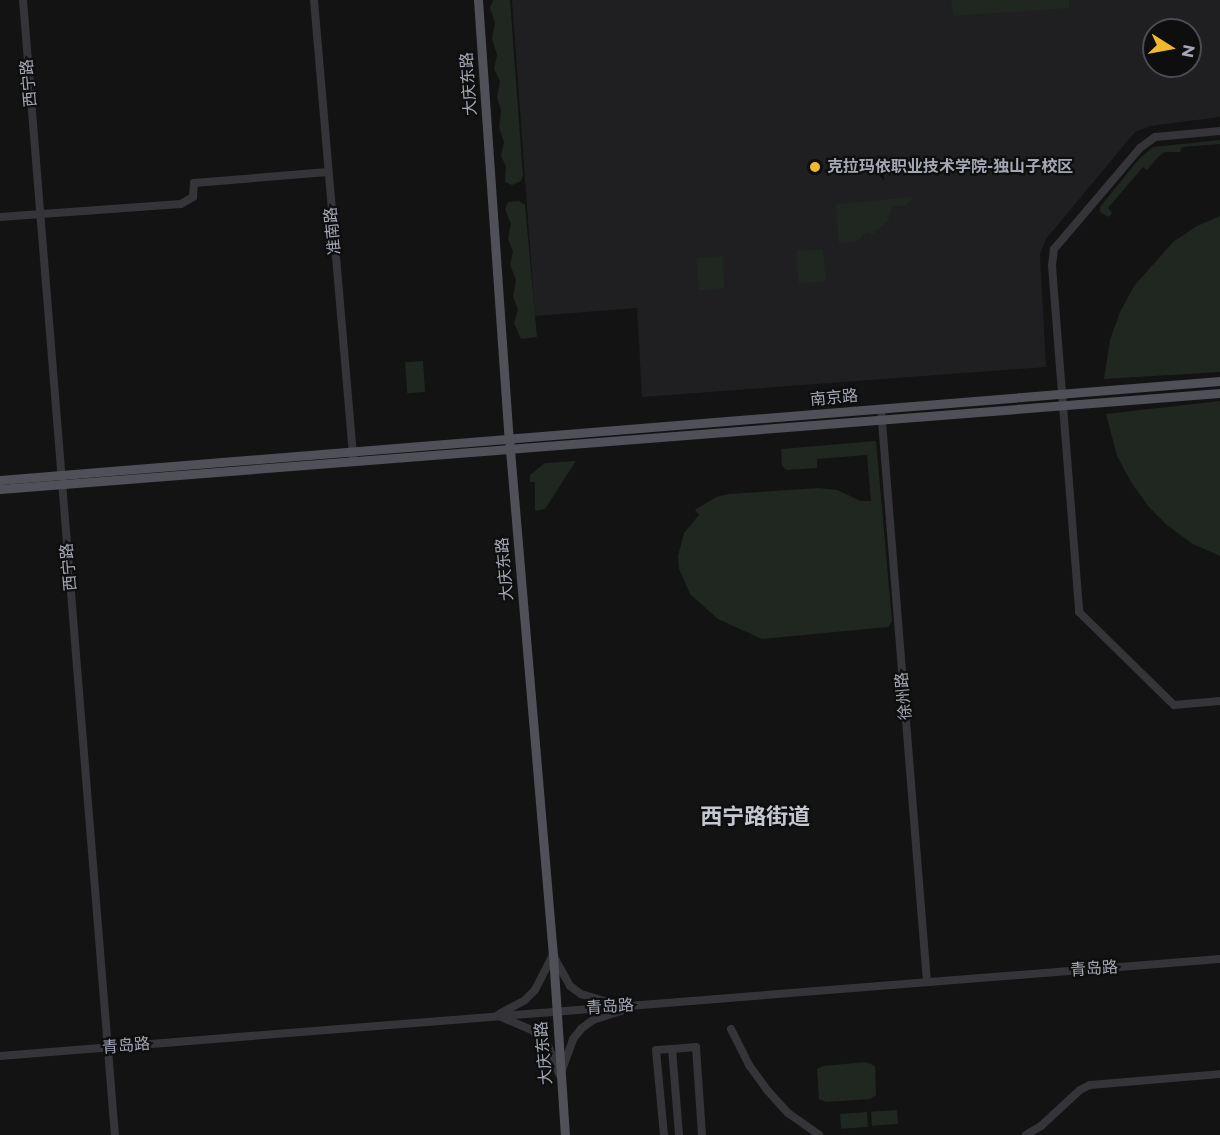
<!DOCTYPE html>
<html>
<head>
<meta charset="utf-8">
<style>
	body { margin:0 }
	#map { position:relative; width:1220px; height:1135px; overflow:hidden; background:#131314; font-family:Montserrat,"Noto Sans SC",sans-serif }
	div>[style] { position:absolute }
	.built>* { inset:0; background:#1f1f21 }
	.green>* { inset:0; background:#1f2720; transform-origin:0 0 }
	.minor>* { height:8px; margin:-4px; padding:0 4px; transform-origin:4px; border-radius:4px; background:#343439 }
	.major>* { height:9px; margin:-4.5px; padding:0 4.5px; transform-origin:4.5px; border-radius:4.5px; background:#505158 }
	.dots>* { width:16px; height:16px; translate:-50% -50%; box-sizing:border-box; border:3px solid #0e0e0f; border-radius:50% }
	span { translate:-50% -50%; white-space:nowrap; text-align:center; line-height:1.15; -webkit-text-stroke:4.5px #0e0e0f; paint-order:stroke }
	.street-label { font-size:16px; color:#a4a8b5 }
	.poi-label { font-size:16px; color:#a4a8b5; font-weight:700 }
	.left { translate:0 -50%; text-align:left }
	.district-label { font-size:22px; color:#c5c8d1; font-weight:700 }
	.north { position:absolute; left:1142px; top:18px; width:60px; height:60px; box-sizing:border-box; background:#0e0e0f; border:2px solid #4a4c51; border-radius:50%; rotate:101deg; font-size:16px; font-weight:700; line-height:24px; text-align:center; color:#a4a8b5 }
	.north::after { content:''; display:block; margin:auto; width:21px; height:27px; background:#f1ba2e; clip-path:polygon(50% 0,100% 100%,50% 72%,0 100%) }
</style>
</head>
<body>
<div id="map">
	<div class="built">
		<i style="clip-path:polygon(evenodd,512px 0,1220px 0,1220px 117px,1150px 126px,1135px 132px,1046px 239px,1040px 254px,1046px 367px,642px 397px,637px 308px,535px 316px,512px 0,1154px 30px,1190px 30px,1190px 66px,1154px 66px,1154px 30px)"></i>
	</div>
	<div class="green">
		<i style="clip-path:polygon(493px 0,510px 0,523px 176px,521px 181px,512px 185px,505px 182px,506px 166px,501px 156px,504px 142px,499px 127px,501px 110px,497px 98px,500px 81px,494px 69px,497px 55px,492px 39px,495px 23px,490px 8px)"></i>
		<i style="clip-path:polygon(951px 0,1069px 0,1069px 8px,953px 16px)"></i>
		<i style="clip-path:polygon(1220px 140px,1220px 144px,1182px 147px,1180px 152px,1165px 152px,1159px 156px,1147px 170px,1143px 167px,1108px 208px,1112px 213px,1109px 217px,1100px 212px,1100px 207px,1139px 159px,1153px 147px)"></i>
		<i style="clip-path:polygon(913px 197px,905px 206px,892px 206px,888px 221px,873px 234px,866px 232px,858px 241px,839px 243px,836px 204px)"></i>
		<i style="clip-path:polygon(519px 201px,525px 205px,537px 337px,521px 339px,514px 323px,518px 310px,513px 296px,516px 280px,510px 265px,513px 251px,508px 239px,511px 224px,505px 209px,508px 202px)"></i>
		<i style="clip-path:polygon(1220px 216px,1220px 372px,1104px 379px,1110px 340px,1120px 312px,1134px 286px,1173px 242px,1197px 226px)"></i>
		<i style="left:823px;top:249px;width:32px;height:27px;rotate:85deg"></i>
		<i style="left:722px;top:256px;width:32px;height:26px;rotate:85deg"></i>
		<i style="left:423px;top:361px;width:31px;height:18px;rotate:86deg"></i>
		<i style="clip-path:polygon(1220px 401px,1220px 556px,1193px 544px,1168px 526px,1148px 506px,1131px 482px,1117px 456px,1106px 414px)"></i>
		<i style="clip-path:polygon(876px 441px,892px 621px,888px 627px,762px 639px,718px 619px,690px 594px,679px 569px,678px 556px,684px 533px,699px 515px,695px 510px,716px 497px,729px 494px,818px 488px,837px 490px,861px 501px,871px 501px,867px 455px,817px 459px,817px 468px,786px 470px,782px 466px,781px 449px)"></i>
		<i style="clip-path:polygon(576px 461px,545px 509px,535px 511px,535px 482px,530px 482px,530px 475px,545px 463px)"></i>
		<i style="clip-path:polygon(866px 1062px,875px 1066px,876px 1095px,870px 1099px,826px 1102px,819px 1099px,817px 1069px,823px 1066px)"></i>
		<i style="left:897px;top:1110px;width:14px;height:26px;rotate:86deg"></i>
		<i style="left:867px;top:1112px;width:15px;height:27px;rotate:86deg"></i>
	</div>
	<div class="minor">
		<i style="left:23px;top:0;width:1139px;rotate:85.37deg"></i>
		<i style="left:314px;top:0;width:458px;rotate:85.1deg"></i>
		<i style="left:1220px;top:131px;width:65px;rotate:174.7deg"></i>
		<i style="left:1155px;top:137px;width:19px;rotate:144deg"></i>
		<i style="left:1140px;top:148px;width:133px;rotate:130.4deg"></i>
		<i style="left:1054px;top:249px;width:17px;rotate:97deg"></i>
		<i style="left:1052px;top:266px;width:347px;rotate:85.5deg"></i>
		<i style="left:1079px;top:612px;width:133px;rotate:44.4deg"></i>
		<i style="left:1174px;top:705px;width:46px;rotate:-5deg"></i>
		<i style="left:0;top:217px;width:181px;rotate:-4.1deg"></i>
		<i style="left:181px;top:204px;width:14px;rotate:-30deg"></i>
		<i style="left:193px;top:197px;width:14px;rotate:-86deg"></i>
		<i style="left:194px;top:183px;width:134px;rotate:-4.7deg"></i>
		<i style="left:881px;top:409px;width:575px;rotate:85.41deg"></i>
		<i style="left:554px;top:957px;width:33px;rotate:61deg"></i>
		<i style="left:570px;top:986px;width:14px;rotate:36deg"></i>
		<i style="left:581px;top:994px;width:34px;rotate:17deg"></i>
		<i style="left:499px;top:1014px;width:30px;rotate:-28deg"></i>
		<i style="left:525px;top:1000px;width:14px;rotate:-45deg"></i>
		<i style="left:535px;top:990px;width:39px;rotate:-63deg"></i>
		<i style="left:501px;top:1017px;width:34px;rotate:23deg"></i>
		<i style="left:532px;top:1030px;width:11px;rotate:41deg"></i>
		<i style="left:540px;top:1037px;width:14px;rotate:51deg"></i>
		<i style="left:549px;top:1048px;width:28px;rotate:69deg"></i>
		<i style="left:731px;top:1029px;width:40px;rotate:63.4deg"></i>
		<i style="left:749px;top:1065px;width:32px;rotate:54deg"></i>
		<i style="left:768px;top:1091px;width:30px;rotate:48deg"></i>
		<i style="left:788px;top:1113px;width:38px;rotate:35deg"></i>
		<i style="left:672px;top:1049px;width:24px;rotate:-5deg"></i>
		<i style="left:696px;top:1047px;width:88px;rotate:86.1deg"></i>
		<i style="left:0;top:1056px;width:1224px;rotate:-4.55deg"></i>
		<i style="left:562px;top:1070px;width:33px;rotate:-70deg"></i>
		<i style="left:573px;top:1039px;width:14px;rotate:-51deg"></i>
		<i style="left:582px;top:1028px;width:14px;rotate:-36deg"></i>
		<i style="left:593px;top:1020px;width:35px;rotate:-18deg"></i>
		<i style="left:664px;top:1135px;width:85px;rotate:-95.4deg"></i>
		<i style="left:656px;top:1050px;width:16px;rotate:-4deg"></i>
		<i style="left:672px;top:1049px;width:86px;rotate:85.3deg"></i>
		<i style="left:1026px;top:1135px;width:17px;rotate:-31deg"></i>
		<i style="left:1041px;top:1126px;width:53px;rotate:-42.7deg"></i>
		<i style="left:1080px;top:1090px;width:11px;rotate:-27deg"></i>
		<i style="left:1090px;top:1085px;width:130px;rotate:-4.8deg"></i>
	</div>
	<div class="major">
		<i style="left:478px;top:0;width:439px;rotate:86deg"></i>
		<i style="left:509px;top:438px;width:519px;rotate:85.14deg"></i>
		<i style="left:553px;top:955px;width:180px;rotate:86.2deg"></i>
		<i style="left:0;top:480px;width:1224px;rotate:-4.64deg"></i>
		<i style="left:0;top:489px;width:1224px;rotate:-4.5deg"></i>
	</div>
	<div class="dots">
		<i style="left:815px;top:167px;background:#f1ba2e"></i>
	</div>
	<div class="street-label">
		<span style="left:29px;top:83px;rotate:-95deg">西宁路</span>
		<span style="left:469px;top:84px;rotate:-94deg">大庆东路</span>
		<span style="left:333px;top:231px;rotate:-95deg">准南路</span>
		<span style="left:834px;top:398px;rotate:-5deg">南京路</span>
		<span style="left:69px;top:567px;rotate:-95deg">西宁路</span>
		<span style="left:505px;top:569px;rotate:-95deg">大庆东路</span>
		<span style="left:904px;top:696px;rotate:-95deg">徐州路</span>
		<span style="left:1094px;top:969px;rotate:-4deg">青岛路</span>
		<span style="left:610px;top:1007px;rotate:-4deg">青岛路</span>
		<span style="left:126px;top:1046px;rotate:-5deg">青岛路</span>
		<span style="left:544px;top:1053px;rotate:-95deg">大庆东路</span>
	</div>
	<div class="poi-label">
		<span class="left" style="left:827px;top:167px">克拉玛依职业技术学院-独山子校区</span>
	</div>
	<div class="district-label">
		<span style="left:755px;top:817px">西宁路街道</span>
	</div>
	<div class="north">N</div>
</div>
</body>
</html>
